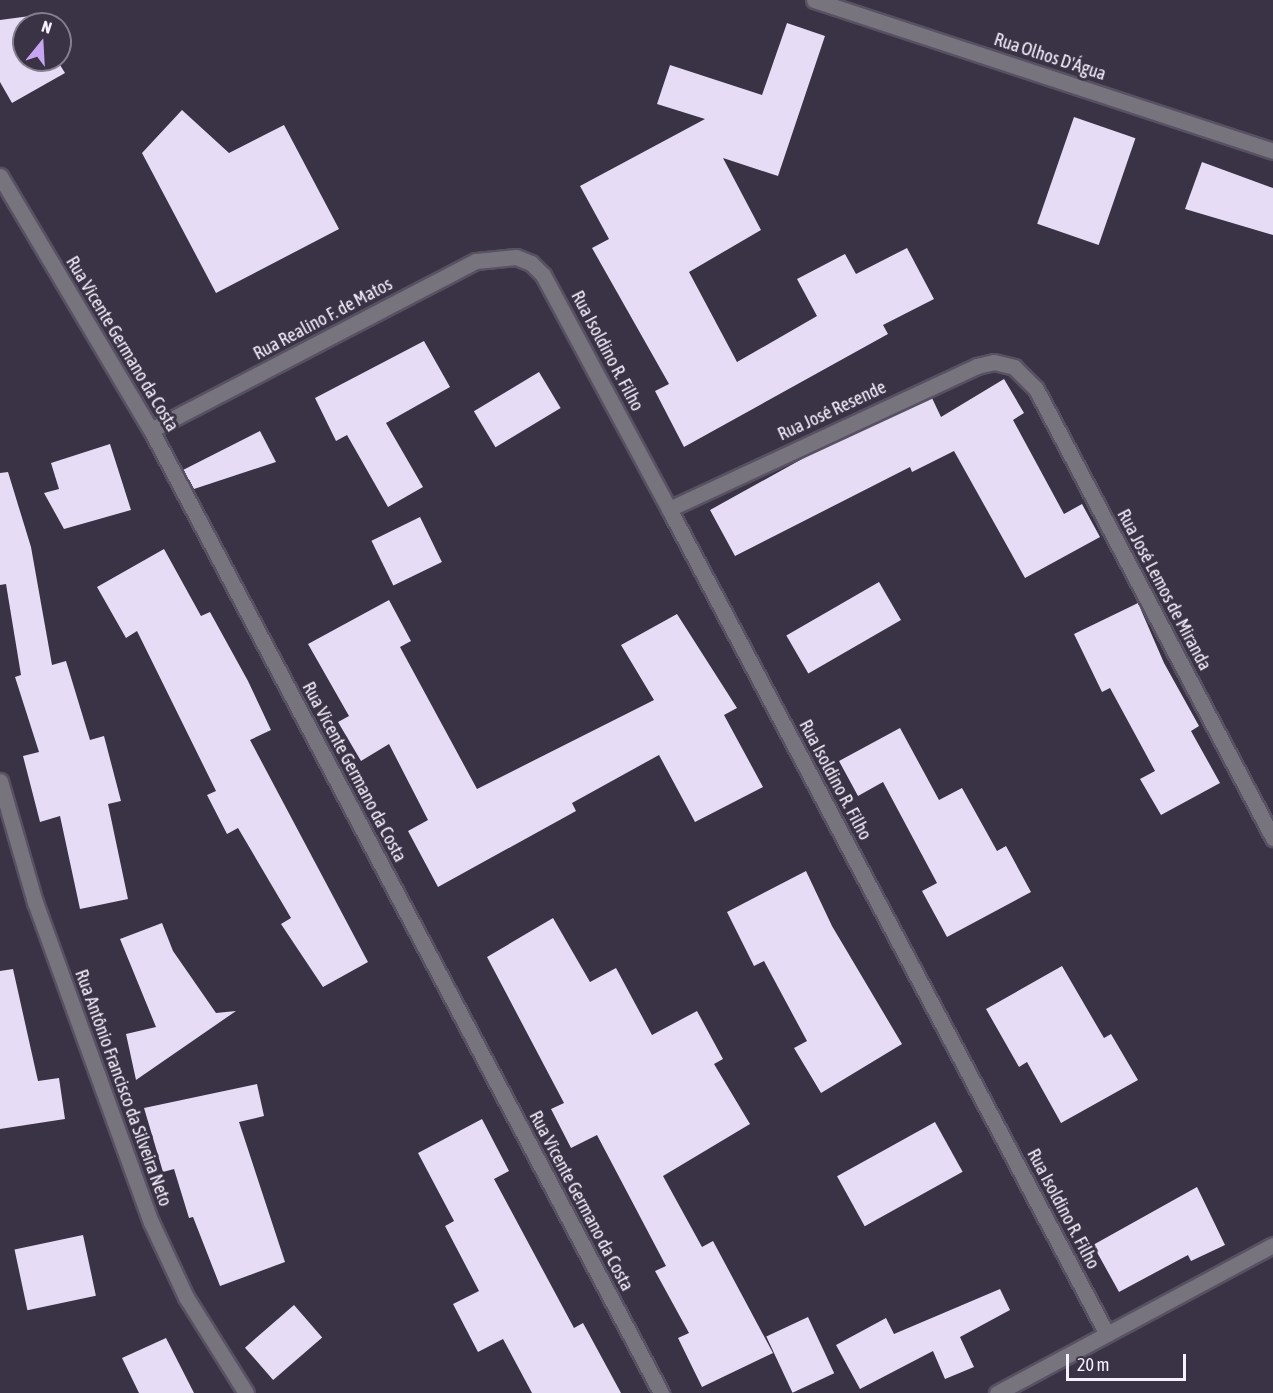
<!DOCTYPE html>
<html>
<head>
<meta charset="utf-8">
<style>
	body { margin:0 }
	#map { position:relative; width:1273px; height:1393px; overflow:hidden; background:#3a3245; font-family:"Asap Condensed",sans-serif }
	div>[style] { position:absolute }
	.building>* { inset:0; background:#e6dcf5; transform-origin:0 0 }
	.roads { filter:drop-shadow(2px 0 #585163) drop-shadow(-2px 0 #585163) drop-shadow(0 2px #585163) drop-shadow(0 -2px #585163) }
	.minor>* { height:15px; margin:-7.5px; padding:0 7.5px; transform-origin:7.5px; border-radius:7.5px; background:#78747e }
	span { translate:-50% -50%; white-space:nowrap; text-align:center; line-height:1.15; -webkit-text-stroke:6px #3a3245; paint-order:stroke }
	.street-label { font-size:18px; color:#f6f1fe }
	.north { position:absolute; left:12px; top:12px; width:60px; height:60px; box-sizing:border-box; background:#3a3245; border:2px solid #857e8f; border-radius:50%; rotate:18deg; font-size:16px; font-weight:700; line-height:24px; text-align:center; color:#f6f1fe }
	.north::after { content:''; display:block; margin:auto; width:21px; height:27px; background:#c6a6f0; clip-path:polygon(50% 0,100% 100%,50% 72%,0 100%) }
	.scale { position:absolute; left:1066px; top:1354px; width:120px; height:27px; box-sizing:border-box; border:3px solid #f6f1fe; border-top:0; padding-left:8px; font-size:18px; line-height:21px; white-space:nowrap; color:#f6f1fe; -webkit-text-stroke:4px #3a3245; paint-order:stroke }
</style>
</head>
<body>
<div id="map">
	<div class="building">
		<i style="clip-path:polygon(30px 16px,35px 24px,24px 24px,24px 60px,57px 60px,65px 73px,12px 103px,0 82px,0 20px)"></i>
		<i style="clip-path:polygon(787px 23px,825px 36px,778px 176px,723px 158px,761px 230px,689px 272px,737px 362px,817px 316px,797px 279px,845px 254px,856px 274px,907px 248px,934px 299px,883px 325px,888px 334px,684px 447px,655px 391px,669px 384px,592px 248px,609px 239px,580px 186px,705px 119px,657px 104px,670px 65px,762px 95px)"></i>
		<i style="clip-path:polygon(182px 110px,229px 153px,284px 125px,339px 229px,216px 293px,142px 153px)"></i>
		<i style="left:1074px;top:117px;width:65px;height:113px;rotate:19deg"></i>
		<i style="clip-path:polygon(1202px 162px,1273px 188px,1273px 235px,1185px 209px)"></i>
		<i style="clip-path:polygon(424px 341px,450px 387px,386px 423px,423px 487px,388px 507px,347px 435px,336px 441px,315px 398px)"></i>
		<i style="left:539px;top:372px;width:42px;height:76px;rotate:59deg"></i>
		<i style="clip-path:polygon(1004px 379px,1024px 413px,1013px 420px,1064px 514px,1082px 504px,1100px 537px,1025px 578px,954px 451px,912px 472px,910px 467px,735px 556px,710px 510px,811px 454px,932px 398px,941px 417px)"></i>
		<i style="clip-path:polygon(260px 431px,276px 462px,194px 489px,183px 470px)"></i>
		<i style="clip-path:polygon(110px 444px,131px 510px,64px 529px,44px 493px,59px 489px,51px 463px)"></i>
		<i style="clip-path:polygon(8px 472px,31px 547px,52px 665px,66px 661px,90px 740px,104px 736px,121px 801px,108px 804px,128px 899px,80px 909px,60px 816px,40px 822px,23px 756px,39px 752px,15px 677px,21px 675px,6px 584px,0 585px,0 473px)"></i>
		<i style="left:420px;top:517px;width:50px;height:54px;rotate:64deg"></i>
		<i style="clip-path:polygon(164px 549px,201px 616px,210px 612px,248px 681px,271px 730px,250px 740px,368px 962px,323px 987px,281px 924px,291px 918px,238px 828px,227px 834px,207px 795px,216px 791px,137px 631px,126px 638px,97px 587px)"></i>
		<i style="left:879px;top:582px;width:44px;height:107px;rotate:60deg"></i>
		<i style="clip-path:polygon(389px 600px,411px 641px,400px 647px,477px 789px,654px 700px,621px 645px,677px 614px,737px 708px,724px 715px,763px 787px,695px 822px,659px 755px,572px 803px,576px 811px,438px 887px,408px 831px,428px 820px,389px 744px,361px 761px,338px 722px,349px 716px,308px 644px)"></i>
		<i style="clip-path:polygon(1138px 603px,1164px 663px,1199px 726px,1191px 731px,1220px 783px,1161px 815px,1140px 779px,1155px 771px,1110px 688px,1102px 692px,1074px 634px)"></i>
		<i style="clip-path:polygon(900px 728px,939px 800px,962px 788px,997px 851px,1006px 846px,1031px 892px,947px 937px,922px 891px,937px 883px,883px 782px,858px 796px,839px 761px)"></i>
		<i style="clip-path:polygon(806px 871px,832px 926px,902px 1044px,821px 1093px,794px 1048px,807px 1041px,764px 961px,754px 966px,727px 912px)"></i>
		<i style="clip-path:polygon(553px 918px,590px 982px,616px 968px,652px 1035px,697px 1011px,723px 1059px,714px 1064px,750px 1124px,663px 1176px,702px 1247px,713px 1241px,773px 1353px,702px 1387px,678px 1338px,689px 1333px,655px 1271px,666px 1266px,597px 1135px,571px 1148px,551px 1109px,564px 1103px,487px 957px)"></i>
		<i style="clip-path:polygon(162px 923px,173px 951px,216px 1013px,236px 1011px,136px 1080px,126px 1034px,156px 1027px,120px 939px)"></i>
		<i style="clip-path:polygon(1062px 966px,1104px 1038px,1111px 1034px,1138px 1080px,1061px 1123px,1027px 1062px,1019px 1067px,986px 1009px)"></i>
		<i style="clip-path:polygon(13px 969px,38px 1081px,59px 1078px,65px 1119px,0 1129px,0 971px)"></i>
		<i style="clip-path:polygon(257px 1084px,264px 1116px,239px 1122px,285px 1262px,220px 1286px,193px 1217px,189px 1218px,174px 1169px,163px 1172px,144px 1108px)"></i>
		<i style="clip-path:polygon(482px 1119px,509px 1171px,494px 1179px,574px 1328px,583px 1323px,621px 1393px,532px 1393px,503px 1339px,478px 1352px,453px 1304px,479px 1291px,445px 1226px,454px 1221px,418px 1153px)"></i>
		<i style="left:935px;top:1122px;width:57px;height:112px;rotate:61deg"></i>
		<i style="clip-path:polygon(1197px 1187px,1225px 1245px,1191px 1261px,1188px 1255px,1119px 1292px,1093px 1245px)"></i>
		<i style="left:83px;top:1235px;width:62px;height:70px;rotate:78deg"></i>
		<i style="clip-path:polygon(1000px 1289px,1010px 1310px,960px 1337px,974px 1367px,945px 1379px,933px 1351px,860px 1389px,836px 1345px,886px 1318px,894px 1334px)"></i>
		<i style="left:294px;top:1305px;width:43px;height:65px;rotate:49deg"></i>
		<i style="left:808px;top:1317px;width:62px;height:46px;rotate:65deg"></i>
		<i style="clip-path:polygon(166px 1338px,194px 1393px,139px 1393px,122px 1358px)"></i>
	</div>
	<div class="roads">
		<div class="minor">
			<i style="left:814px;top:0;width:483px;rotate:18.2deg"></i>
			<i style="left:0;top:176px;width:295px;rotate:59.3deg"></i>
			<i style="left:151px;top:430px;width:1090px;rotate:62.09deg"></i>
			<i style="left:151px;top:430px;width:366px;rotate:-27.5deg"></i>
			<i style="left:476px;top:261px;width:40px;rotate:-5.7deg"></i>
			<i style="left:516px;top:257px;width:16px;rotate:22deg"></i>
			<i style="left:531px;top:263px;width:17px;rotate:45deg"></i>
			<i style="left:543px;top:275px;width:266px;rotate:61.7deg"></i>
			<i style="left:669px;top:509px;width:934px;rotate:62.04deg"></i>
			<i style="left:669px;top:509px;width:340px;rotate:-24.9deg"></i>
			<i style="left:977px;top:366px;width:17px;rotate:-13deg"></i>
			<i style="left:994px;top:362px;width:21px;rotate:14deg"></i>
			<i style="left:1014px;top:367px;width:31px;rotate:45deg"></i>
			<i style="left:1036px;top:389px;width:508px;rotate:62.17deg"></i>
			<i style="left:0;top:781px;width:126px;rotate:73.9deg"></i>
			<i style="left:35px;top:902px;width:340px;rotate:70.1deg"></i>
			<i style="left:151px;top:1222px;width:83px;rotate:65deg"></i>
			<i style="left:186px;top:1297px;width:113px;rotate:58deg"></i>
			<i style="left:997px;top:1393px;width:313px;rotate:-28.2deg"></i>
		</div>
	</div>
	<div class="street-label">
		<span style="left:1050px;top:57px;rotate:18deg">Rua Olhos D'Água</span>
		<span style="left:323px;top:319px;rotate:-28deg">Rua Realino F. de Matos</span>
		<span style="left:122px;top:344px;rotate:59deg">Rua Vicente Germano da Costa</span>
		<span style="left:607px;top:351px;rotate:62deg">Rua Isoldino R. Filho</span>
		<span style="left:832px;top:411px;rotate:-25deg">Rua José Resende</span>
		<span style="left:1164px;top:590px;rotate:62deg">Rua José Lemos de Miranda</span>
		<span style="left:354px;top:772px;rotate:62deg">Rua Vicente Germano da Costa</span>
		<span style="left:835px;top:780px;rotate:62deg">Rua Isoldino R. Filho</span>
		<span style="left:123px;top:1088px;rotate:70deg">Rua Antônio Francisco da Silveira Neto</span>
		<span style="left:581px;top:1201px;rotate:62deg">Rua Vicente Germano da Costa</span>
		<span style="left:1063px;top:1209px;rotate:62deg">Rua Isoldino R. Filho</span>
	</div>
	<div class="north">N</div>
	<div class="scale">20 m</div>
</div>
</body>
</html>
